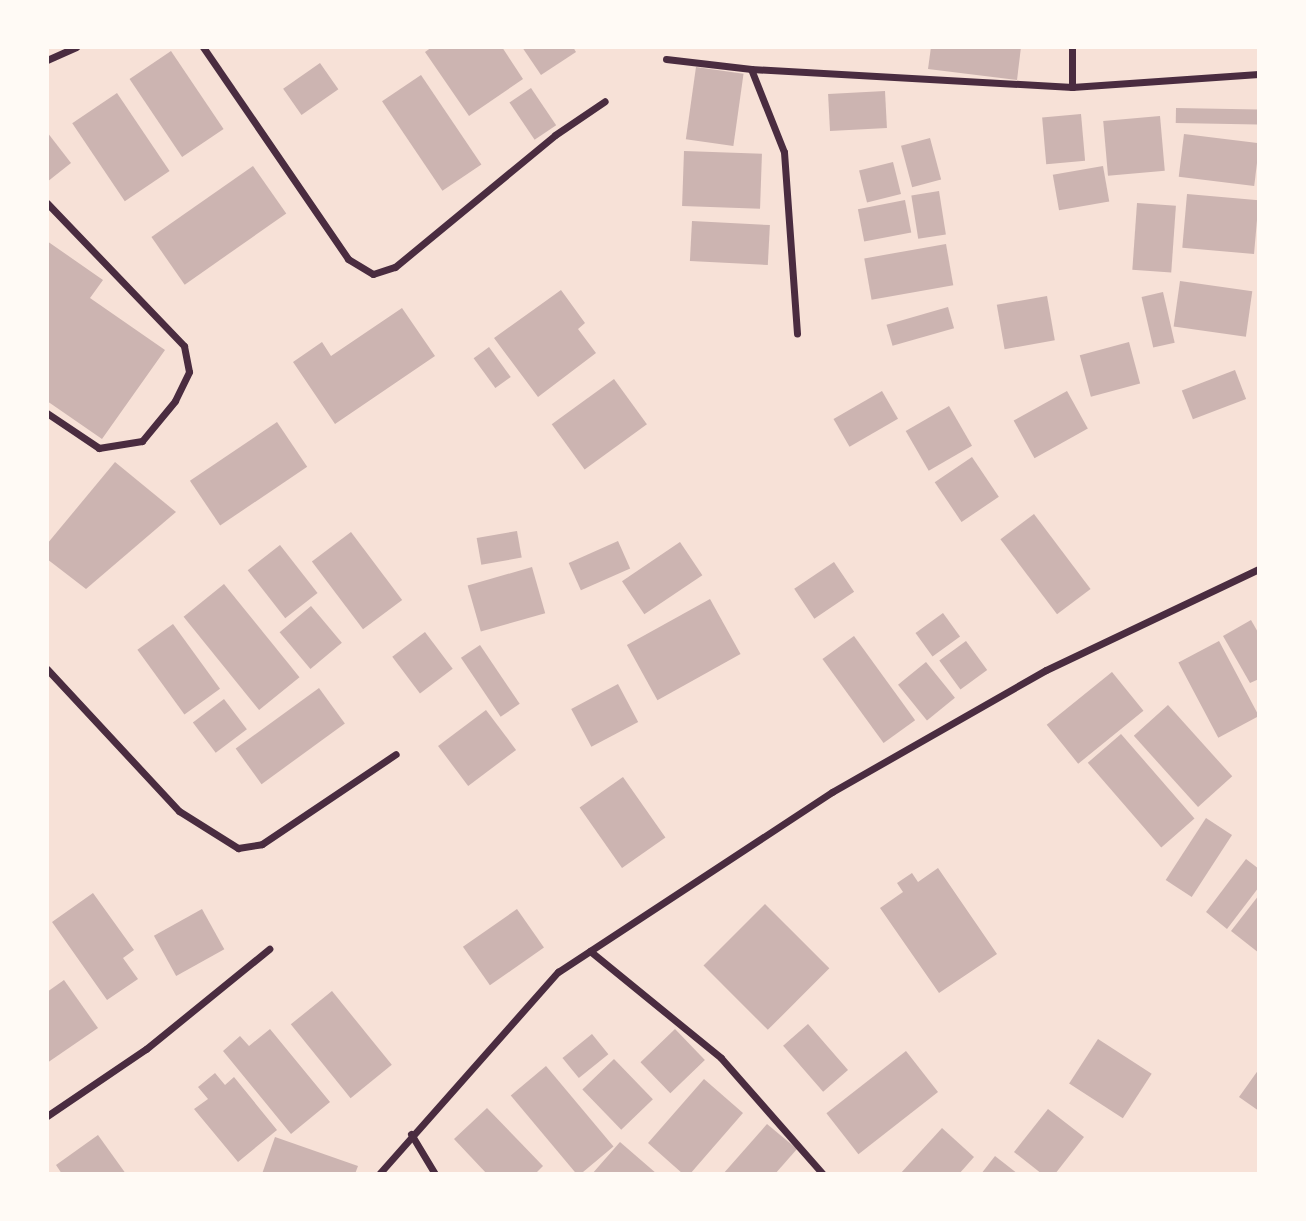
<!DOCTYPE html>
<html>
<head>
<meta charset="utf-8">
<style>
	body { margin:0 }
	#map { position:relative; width:1306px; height:1221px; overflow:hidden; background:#f7e1d7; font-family:Inter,sans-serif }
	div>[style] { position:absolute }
	.building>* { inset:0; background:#ccb4b1; transform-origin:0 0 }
	.minor>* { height:7px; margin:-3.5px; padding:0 3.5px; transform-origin:3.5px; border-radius:3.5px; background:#4a2c40 }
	span { translate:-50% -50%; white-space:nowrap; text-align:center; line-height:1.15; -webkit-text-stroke:5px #fffaf5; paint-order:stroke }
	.frame { position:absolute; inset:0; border:49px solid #fffaf5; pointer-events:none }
</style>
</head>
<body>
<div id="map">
	<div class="building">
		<i style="clip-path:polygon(432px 47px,502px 47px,523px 79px,469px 116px,425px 52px)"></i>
		<i style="clip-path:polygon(522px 47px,573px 47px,576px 52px,541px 75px)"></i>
		<i style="clip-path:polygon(931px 47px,1021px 47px,1017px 80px,928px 69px)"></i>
		<i style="left:171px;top:51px;width:94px;height:50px;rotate:56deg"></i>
		<i style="left:320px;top:63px;width:32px;height:45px;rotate:55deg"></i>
		<i style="left:696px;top:67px;width:48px;height:73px;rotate:8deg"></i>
		<i style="left:421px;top:75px;width:108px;height:47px;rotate:56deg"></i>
		<i style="left:531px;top:88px;width:45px;height:26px;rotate:56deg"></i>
		<i style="left:885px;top:91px;width:37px;height:57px;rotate:87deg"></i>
		<i style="left:117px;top:93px;width:94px;height:54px;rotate:56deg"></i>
		<i style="left:1176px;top:108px;width:82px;height:15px;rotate:1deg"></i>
		<i style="left:1081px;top:114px;width:47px;height:39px;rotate:85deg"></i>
		<i style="left:1160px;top:116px;width:55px;height:57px;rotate:85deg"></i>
		<i style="clip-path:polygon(47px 132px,71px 163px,47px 182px)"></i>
		<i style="left:1184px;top:134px;width:76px;height:43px;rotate:7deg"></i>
		<i style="left:930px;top:138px;width:43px;height:30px;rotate:75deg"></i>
		<i style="left:684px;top:151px;width:78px;height:55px;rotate:2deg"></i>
		<i style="left:893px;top:162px;width:33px;height:35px;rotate:76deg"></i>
		<i style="left:253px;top:166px;width:58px;height:124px;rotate:55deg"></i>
		<i style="left:1103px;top:166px;width:36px;height:51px;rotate:80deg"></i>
		<i style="left:939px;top:191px;width:44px;height:28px;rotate:81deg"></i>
		<i style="left:1187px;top:194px;width:72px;height:54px;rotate:5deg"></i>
		<i style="left:905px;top:200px;width:33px;height:48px;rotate:79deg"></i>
		<i style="left:1137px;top:203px;width:39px;height:67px;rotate:4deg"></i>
		<i style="left:692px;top:221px;width:78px;height:40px;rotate:3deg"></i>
		<i style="clip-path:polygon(47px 241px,103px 280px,90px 298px,165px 350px,102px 439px,47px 401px)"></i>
		<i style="left:946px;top:244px;width:42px;height:83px;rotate:80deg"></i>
		<i style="left:1180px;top:281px;width:73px;height:46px;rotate:8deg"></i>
		<i style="clip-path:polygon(561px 290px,585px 323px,578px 329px,596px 353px,538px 397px,494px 338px)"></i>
		<i style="left:1163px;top:292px;width:52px;height:22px;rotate:77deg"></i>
		<i style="left:1047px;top:296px;width:45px;height:51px;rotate:80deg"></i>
		<i style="left:948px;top:307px;width:22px;height:64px;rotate:74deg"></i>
		<i style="clip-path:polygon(402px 308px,435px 356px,335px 424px,293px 362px,322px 342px,331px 356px)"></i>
		<i style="left:1129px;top:342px;width:43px;height:51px;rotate:75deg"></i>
		<i style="left:489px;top:347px;width:37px;height:19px;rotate:54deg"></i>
		<i style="left:1235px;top:370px;width:31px;height:57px;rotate:69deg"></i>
		<i style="left:614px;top:379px;width:56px;height:77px;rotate:54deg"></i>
		<i style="left:882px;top:391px;width:32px;height:56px;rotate:60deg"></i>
		<i style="left:1067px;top:391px;width:43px;height:61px;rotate:61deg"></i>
		<i style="left:949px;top:406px;width:46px;height:50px;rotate:60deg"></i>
		<i style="left:277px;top:422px;width:54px;height:105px;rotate:56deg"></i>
		<i style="left:972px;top:457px;width:48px;height:45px;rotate:56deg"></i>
		<i style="clip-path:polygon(115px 462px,176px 512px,86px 589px,47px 559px,47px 544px)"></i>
		<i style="left:1034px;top:514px;width:94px;height:42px;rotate:53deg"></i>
		<i style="left:517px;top:531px;width:27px;height:41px;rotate:80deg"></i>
		<i style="left:351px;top:532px;width:85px;height:49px;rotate:53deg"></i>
		<i style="left:618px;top:541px;width:30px;height:54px;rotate:66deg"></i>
		<i style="left:680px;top:542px;width:40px;height:70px;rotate:56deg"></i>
		<i style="left:280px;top:545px;width:61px;height:41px;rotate:52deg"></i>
		<i style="left:834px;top:562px;width:36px;height:48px;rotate:56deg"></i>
		<i style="left:532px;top:567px;width:48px;height:67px;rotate:74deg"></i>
		<i style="left:224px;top:584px;width:120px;height:52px;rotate:51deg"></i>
		<i style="left:710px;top:599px;width:63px;height:95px;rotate:61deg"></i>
		<i style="left:311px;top:606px;width:48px;height:41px;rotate:50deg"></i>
		<i style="left:943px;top:613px;width:29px;height:34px;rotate:54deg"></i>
		<i style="clip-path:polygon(1251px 620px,1259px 634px,1259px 679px,1250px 683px,1223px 636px)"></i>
		<i style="left:173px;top:624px;width:80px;height:44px;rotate:54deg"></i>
		<i style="left:425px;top:632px;width:46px;height:41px;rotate:53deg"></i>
		<i style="left:854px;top:636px;width:104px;height:39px;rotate:54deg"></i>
		<i style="left:966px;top:641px;width:36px;height:33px;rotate:54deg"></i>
		<i style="left:1219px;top:641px;width:85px;height:46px;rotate:62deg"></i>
		<i style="left:480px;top:645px;width:71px;height:23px;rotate:56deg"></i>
		<i style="left:926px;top:662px;width:46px;height:36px;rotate:51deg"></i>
		<i style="left:1112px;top:672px;width:50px;height:84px;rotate:51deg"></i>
		<i style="left:618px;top:684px;width:43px;height:53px;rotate:62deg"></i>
		<i style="left:319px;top:688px;width:44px;height:103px;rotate:54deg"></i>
		<i style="left:224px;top:699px;width:38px;height:39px;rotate:53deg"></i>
		<i style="left:1168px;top:705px;width:96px;height:46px;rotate:48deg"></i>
		<i style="left:486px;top:710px;width:50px;height:60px;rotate:53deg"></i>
		<i style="left:1121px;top:734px;width:112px;height:44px;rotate:49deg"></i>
		<i style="left:623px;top:777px;width:74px;height:53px;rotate:55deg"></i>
		<i style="left:1206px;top:818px;width:31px;height:74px;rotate:33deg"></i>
		<i style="clip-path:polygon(1246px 859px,1259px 869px,1259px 887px,1227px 929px,1206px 912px)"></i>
		<i style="clip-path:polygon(938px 868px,997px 954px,939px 993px,880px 908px,903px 892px,897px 883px,912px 873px,918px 882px)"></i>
		<i style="clip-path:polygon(93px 893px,134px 950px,123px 958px,138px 979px,107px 1000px,52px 922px)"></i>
		<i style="clip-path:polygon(1259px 895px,1259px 953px,1231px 931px)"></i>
		<i style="left:765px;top:904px;width:91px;height:87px;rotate:45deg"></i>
		<i style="left:202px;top:909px;width:46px;height:55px;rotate:61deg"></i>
		<i style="left:517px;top:909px;width:47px;height:66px;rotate:55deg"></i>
		<i style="clip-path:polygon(64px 980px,98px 1028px,47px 1063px,47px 992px)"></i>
		<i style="left:332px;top:991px;width:95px;height:53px;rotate:51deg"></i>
		<i style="left:808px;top:1024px;width:61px;height:33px;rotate:49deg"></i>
		<i style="clip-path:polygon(270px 1029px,330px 1102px,291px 1134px,223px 1051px,240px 1036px,249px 1046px)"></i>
		<i style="left:675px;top:1029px;width:43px;height:48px;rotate:46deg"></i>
		<i style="left:592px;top:1034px;width:26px;height:38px;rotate:51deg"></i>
		<i style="left:1098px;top:1039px;width:64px;height:53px;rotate:33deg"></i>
		<i style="left:906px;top:1051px;width:52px;height:101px;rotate:52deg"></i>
		<i style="left:614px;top:1059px;width:56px;height:44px;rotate:46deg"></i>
		<i style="left:546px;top:1066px;width:105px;height:46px;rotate:50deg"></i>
		<i style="clip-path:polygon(1259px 1069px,1259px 1111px,1239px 1097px)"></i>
		<i style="clip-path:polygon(215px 1073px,225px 1085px,234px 1077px,277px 1130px,238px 1162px,194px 1109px,208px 1099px,198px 1087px)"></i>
		<i style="clip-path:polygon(704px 1079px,743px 1113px,690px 1174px,683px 1174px,648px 1143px)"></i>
		<i style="clip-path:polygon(487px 1108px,543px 1166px,535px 1174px,487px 1174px,454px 1139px)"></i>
		<i style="clip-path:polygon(1048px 1109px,1084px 1137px,1055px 1174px,1042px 1174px,1014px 1152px)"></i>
		<i style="clip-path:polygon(767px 1124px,797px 1149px,775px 1174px,723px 1174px)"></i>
		<i style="clip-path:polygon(942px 1128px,974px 1157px,959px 1174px,900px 1174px)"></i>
		<i style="clip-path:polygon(98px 1135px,126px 1174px,62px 1174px,56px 1165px)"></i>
		<i style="clip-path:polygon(275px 1137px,358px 1166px,355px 1174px,262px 1174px)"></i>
		<i style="clip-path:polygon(620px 1142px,657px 1174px,592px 1174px)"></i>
		<i style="clip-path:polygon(995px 1156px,1018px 1174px,981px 1174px)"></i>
	</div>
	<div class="minor">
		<i style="left:203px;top:47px;width:257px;rotate:55.6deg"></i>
		<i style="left:348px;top:259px;width:29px;rotate:31deg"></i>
		<i style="left:373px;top:274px;width:23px;rotate:-18deg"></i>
		<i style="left:395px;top:267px;width:207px;rotate:-39.5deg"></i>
		<i style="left:555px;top:135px;width:60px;rotate:-34.2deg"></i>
		<i style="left:666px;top:59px;width:86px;rotate:6.7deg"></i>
		<i style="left:751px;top:69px;width:322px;rotate:3.2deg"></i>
		<i style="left:1072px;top:87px;width:187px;rotate:-4deg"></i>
		<i style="left:47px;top:60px;width:32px;rotate:-24deg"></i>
		<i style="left:751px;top:69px;width:89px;rotate:68.3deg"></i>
		<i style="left:784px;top:152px;width:182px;rotate:85.9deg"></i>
		<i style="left:1072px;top:87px;width:40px;rotate:-90deg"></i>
		<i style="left:47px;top:203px;width:198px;rotate:46.2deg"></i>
		<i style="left:184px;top:346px;width:26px;rotate:79deg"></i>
		<i style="left:189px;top:372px;width:32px;rotate:116deg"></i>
		<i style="left:175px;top:401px;width:52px;rotate:129.5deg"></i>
		<i style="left:142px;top:441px;width:44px;rotate:170.8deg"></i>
		<i style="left:99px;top:448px;width:63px;rotate:-146.1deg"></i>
		<i style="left:47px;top:669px;width:194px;rotate:47.1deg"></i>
		<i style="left:179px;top:811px;width:70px;rotate:32.1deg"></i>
		<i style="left:238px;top:848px;width:24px;rotate:-9deg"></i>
		<i style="left:262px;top:844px;width:161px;rotate:-33.9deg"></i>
		<i style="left:590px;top:951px;width:169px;rotate:39.2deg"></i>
		<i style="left:721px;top:1058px;width:154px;rotate:48.7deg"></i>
		<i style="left:47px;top:1116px;width:120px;rotate:-34.1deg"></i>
		<i style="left:146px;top:1049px;width:159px;rotate:-39.1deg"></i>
		<i style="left:411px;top:1134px;width:47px;rotate:59deg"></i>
		<i style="left:379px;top:1174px;width:270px;rotate:-48.5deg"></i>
		<i style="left:558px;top:972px;width:328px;rotate:-33.3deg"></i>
		<i style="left:832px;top:792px;width:246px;rotate:-29.7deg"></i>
		<i style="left:1046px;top:670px;width:236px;rotate:-25.4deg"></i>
	</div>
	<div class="frame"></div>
</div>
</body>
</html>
